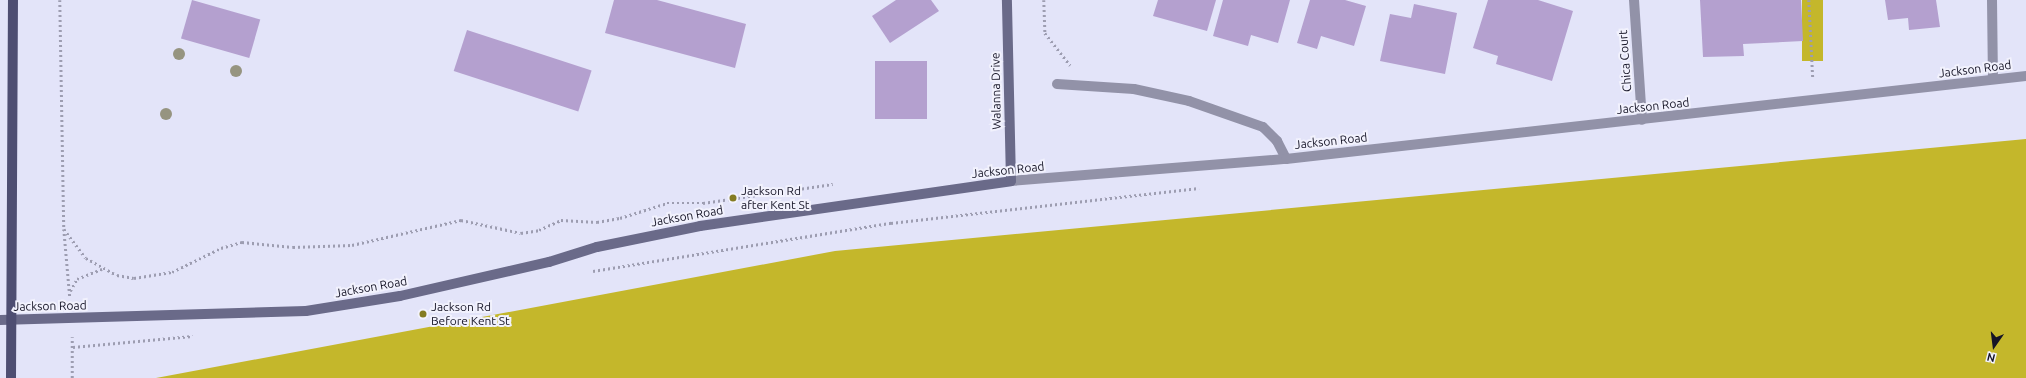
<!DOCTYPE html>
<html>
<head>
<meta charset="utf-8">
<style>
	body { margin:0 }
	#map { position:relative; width:2026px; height:378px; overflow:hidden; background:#e3e4f9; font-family:Ubuntu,sans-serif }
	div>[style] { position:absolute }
	.green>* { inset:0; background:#c4b72b; transform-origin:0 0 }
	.building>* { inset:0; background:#b4a0cf; transform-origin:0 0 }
	.path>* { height:2.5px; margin-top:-1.25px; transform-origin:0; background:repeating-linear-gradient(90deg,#9d9db1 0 2px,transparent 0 5px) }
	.lane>* { height:10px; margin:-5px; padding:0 5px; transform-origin:5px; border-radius:5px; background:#9292a8 }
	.street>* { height:10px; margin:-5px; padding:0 5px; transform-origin:5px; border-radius:5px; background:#9292a8 }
	.secondary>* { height:10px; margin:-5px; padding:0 5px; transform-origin:5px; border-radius:5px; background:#6a6a89 }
	.primary>* { height:10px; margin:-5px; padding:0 5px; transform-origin:5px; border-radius:5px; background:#4e4e72 }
	.trees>* { width:12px; height:12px; margin:-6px; border-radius:50%; background:#969480 }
	.dots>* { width:11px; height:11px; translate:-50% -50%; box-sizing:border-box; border:2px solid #f2f2fd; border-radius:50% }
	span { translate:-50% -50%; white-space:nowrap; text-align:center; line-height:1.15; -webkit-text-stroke:4px #f2f2fd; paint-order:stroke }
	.street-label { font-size:12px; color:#151426 }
	.poi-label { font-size:12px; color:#151426 }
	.left { translate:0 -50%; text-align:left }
	.north { position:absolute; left:1974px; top:326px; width:40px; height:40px; -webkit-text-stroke:3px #f2f2fd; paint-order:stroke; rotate:194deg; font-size:11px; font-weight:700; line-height:16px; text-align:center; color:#151426 }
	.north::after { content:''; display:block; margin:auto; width:14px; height:18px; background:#151426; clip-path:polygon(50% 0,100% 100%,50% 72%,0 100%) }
</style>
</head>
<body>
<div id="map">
	<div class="green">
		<i style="left:1802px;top:0;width:21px;height:61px"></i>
		<i style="clip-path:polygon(2026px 139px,2026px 378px,156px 378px,835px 251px)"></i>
	</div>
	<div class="building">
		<i style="left:192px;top:0;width:71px;height:40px;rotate:16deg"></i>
		<i style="clip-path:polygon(614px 0,657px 0,746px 24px,735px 68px,605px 33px)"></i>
		<i style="clip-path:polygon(896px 0,931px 0,939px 11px,890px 43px,872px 16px)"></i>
		<i style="clip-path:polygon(1158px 0,1216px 0,1207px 31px,1153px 16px)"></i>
		<i style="clip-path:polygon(1223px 0,1290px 0,1278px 43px,1251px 35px,1248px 46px,1213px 36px)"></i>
		<i style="clip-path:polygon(1310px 0,1345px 0,1366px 6px,1354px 46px,1321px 36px,1317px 49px,1297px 43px)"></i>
		<i style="clip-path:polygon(1488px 0,1538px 0,1573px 11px,1552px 81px,1496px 64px,1498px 56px,1473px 48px)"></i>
		<i style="clip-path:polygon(1700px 0,1801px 0,1803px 41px,1743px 44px,1744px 56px,1703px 57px)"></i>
		<i style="clip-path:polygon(1885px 0,1936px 0,1940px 27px,1909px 30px,1908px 18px,1888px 20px)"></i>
		<i style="clip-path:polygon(1414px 4px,1457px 13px,1445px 74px,1380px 61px,1390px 14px,1411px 18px)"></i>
		<i style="left:467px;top:30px;width:131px;height:43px;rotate:18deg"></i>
		<i style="left:875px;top:61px;width:52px;height:58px"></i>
	</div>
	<div class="path">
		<i style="left:60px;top:0;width:229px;rotate:89deg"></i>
		<i style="left:64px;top:229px;width:69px;rotate:85deg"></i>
		<i style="left:1044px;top:0;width:33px;rotate:88deg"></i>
		<i style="left:1045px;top:33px;width:41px;rotate:52deg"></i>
		<i style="left:1809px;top:0;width:79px;rotate:87.1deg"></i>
		<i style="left:64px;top:229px;width:36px;rotate:53deg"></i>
		<i style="left:86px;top:258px;width:35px;rotate:29deg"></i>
		<i style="left:117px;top:275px;width:17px;rotate:10deg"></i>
		<i style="left:134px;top:278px;width:38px;rotate:-9deg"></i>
		<i style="left:172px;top:272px;width:55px;rotate:-26.1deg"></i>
		<i style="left:221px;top:248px;width:22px;rotate:-16deg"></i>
		<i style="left:242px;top:242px;width:51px;rotate:5.6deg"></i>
		<i style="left:293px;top:247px;width:59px;rotate:-1.9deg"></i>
		<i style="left:352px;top:245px;width:112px;rotate:-12.9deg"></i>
		<i style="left:461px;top:220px;width:61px;rotate:12.2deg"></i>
		<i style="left:521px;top:233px;width:18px;rotate:-9deg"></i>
		<i style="left:539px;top:230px;width:24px;rotate:-24deg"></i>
		<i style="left:561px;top:220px;width:36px;rotate:3deg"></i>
		<i style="left:597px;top:222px;width:23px;rotate:-10deg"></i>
		<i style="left:620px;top:218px;width:49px;rotate:-17.7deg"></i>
		<i style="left:667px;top:203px;width:36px"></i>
		<i style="left:703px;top:203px;width:131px;rotate:-8.3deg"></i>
		<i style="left:593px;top:271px;width:302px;rotate:-9.2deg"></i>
		<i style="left:891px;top:223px;width:310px;rotate:-6.5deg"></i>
		<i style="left:70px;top:291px;width:14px;rotate:-60deg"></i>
		<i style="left:77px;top:279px;width:27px;rotate:-22deg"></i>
		<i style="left:73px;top:347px;width:120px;rotate:-5.3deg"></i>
		<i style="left:72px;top:378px;width:41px;rotate:-90deg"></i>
	</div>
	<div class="lane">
		<i style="left:1057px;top:84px;width:77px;rotate:3.7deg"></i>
		<i style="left:1134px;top:89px;width:56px;rotate:12.3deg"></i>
		<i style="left:1189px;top:101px;width:78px;rotate:19.4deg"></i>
		<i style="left:1263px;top:127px;width:20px;rotate:45deg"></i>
		<i style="left:1277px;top:141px;width:20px;rotate:63deg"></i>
	</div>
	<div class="street">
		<i style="left:1634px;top:0;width:120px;rotate:86.2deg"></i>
		<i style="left:1992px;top:0;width:79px;rotate:89.3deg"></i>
		<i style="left:1011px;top:181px;width:276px;rotate:-4.6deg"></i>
		<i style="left:1286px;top:159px;width:745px;rotate:-6.4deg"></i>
	</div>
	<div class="secondary">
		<i style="left:0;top:320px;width:306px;rotate:-1.7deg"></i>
		<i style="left:306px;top:311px;width:95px;rotate:-9.1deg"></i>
		<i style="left:400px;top:296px;width:153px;rotate:-12.9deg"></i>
		<i style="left:549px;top:262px;width:50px;rotate:-17.4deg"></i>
		<i style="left:597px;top:247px;width:105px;rotate:-11.5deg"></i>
		<i style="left:700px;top:226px;width:314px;rotate:-8.2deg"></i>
		<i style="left:1011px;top:181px;width:181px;rotate:-91.3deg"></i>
	</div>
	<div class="primary">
		<i style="left:11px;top:378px;width:378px;rotate:-89.7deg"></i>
	</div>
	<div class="trees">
		<i style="left:179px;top:54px"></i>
		<i style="left:236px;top:71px"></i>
		<i style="left:166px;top:114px"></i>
	</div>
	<div class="dots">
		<i style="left:733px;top:198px;background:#847b21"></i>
		<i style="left:423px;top:314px;background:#847b21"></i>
	</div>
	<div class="street-label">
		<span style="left:1625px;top:61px;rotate:-94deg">Chica Court</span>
		<span style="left:1975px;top:69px;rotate:-7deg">Jackson Road</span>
		<span style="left:996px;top:91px;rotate:-91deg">Walanna Drive</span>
		<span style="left:1653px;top:106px;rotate:-6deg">Jackson Road</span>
		<span style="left:1331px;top:141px;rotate:-6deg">Jackson Road</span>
		<span style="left:1008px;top:170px;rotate:-6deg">Jackson Road</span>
		<span style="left:687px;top:216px;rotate:-10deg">Jackson Road</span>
		<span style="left:371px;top:287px;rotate:-10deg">Jackson Road</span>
		<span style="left:50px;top:306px;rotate:-1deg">Jackson Road</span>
	</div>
	<div class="poi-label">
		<span class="left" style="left:741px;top:198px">Jackson Rd<br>after Kent St</span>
		<span class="left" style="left:431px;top:314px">Jackson Rd<br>Before Kent St</span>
	</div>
	<div class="north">N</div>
</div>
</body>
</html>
